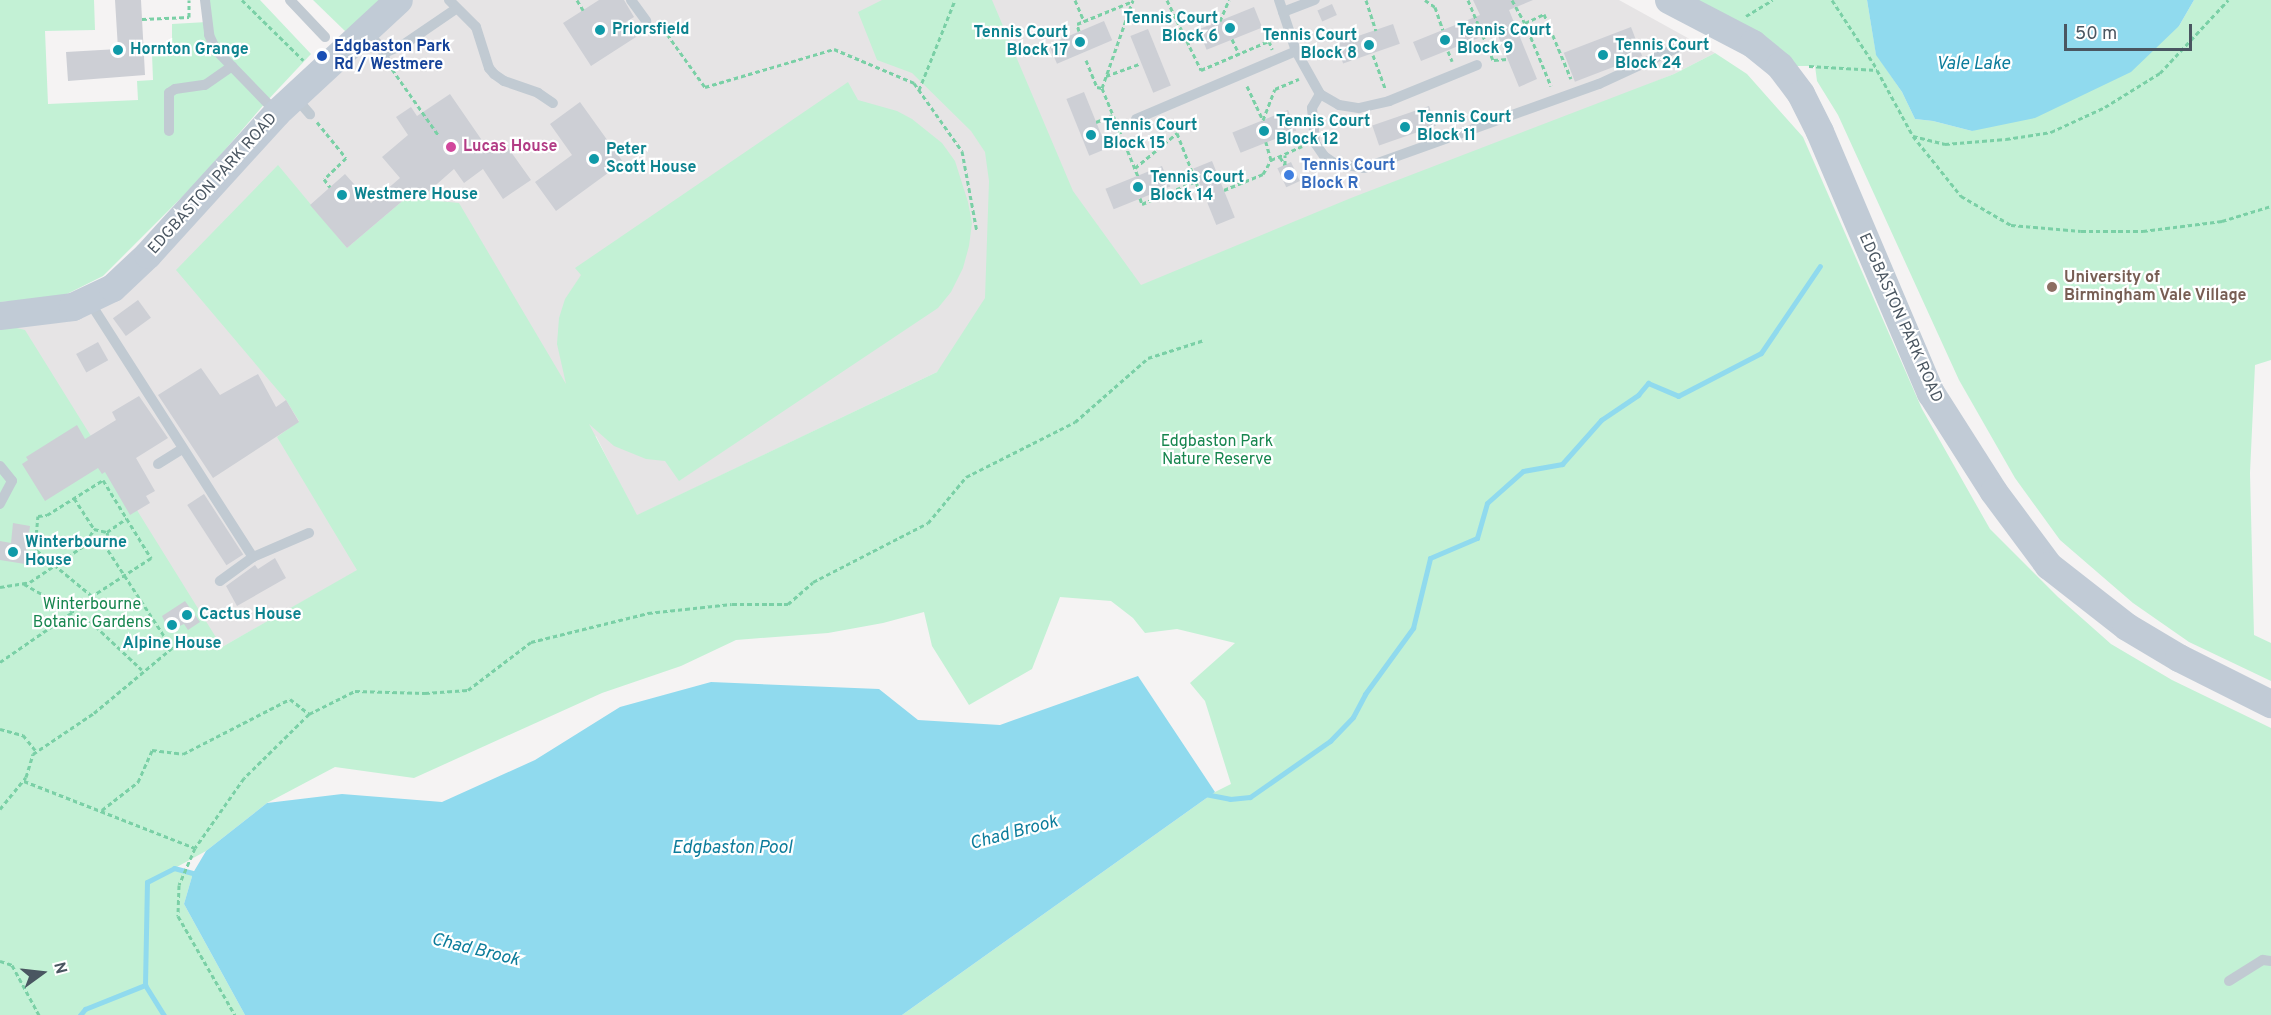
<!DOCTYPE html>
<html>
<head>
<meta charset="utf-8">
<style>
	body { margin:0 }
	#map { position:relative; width:2271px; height:1015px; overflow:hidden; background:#f5f3f3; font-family:Overpass,sans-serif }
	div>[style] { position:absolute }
	.education>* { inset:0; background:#e6e4e5 }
	.green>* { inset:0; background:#c3f1d5 }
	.water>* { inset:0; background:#90daee }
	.stream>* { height:5px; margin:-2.5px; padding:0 2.5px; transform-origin:2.5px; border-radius:2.5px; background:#90daee }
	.building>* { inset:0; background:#cdcfd5; transform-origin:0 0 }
	.path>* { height:3px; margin-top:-1.5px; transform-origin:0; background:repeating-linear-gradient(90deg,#7ad0a6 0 4.5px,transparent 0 7.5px) }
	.lane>* { height:10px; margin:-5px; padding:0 5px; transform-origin:5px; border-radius:5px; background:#c1cad2 }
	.secondary>* { height:28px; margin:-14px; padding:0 14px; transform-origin:14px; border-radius:14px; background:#c1cbd6 }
	.dots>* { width:16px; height:16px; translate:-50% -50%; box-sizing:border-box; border:3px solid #fff; border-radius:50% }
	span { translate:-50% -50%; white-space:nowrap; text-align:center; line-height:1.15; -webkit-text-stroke:4.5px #fff; paint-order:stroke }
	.culture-label { font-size:16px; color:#0d838f; font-weight:700 }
	.right { translate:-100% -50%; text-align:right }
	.left { translate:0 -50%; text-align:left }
	.transit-label { font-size:16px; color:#164399; font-weight:700 }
	.hotel-label { font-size:16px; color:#b23c85; font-weight:700 }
	.shop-label { font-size:16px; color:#366cbe; font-weight:700 }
	.street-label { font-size:16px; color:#4a5661 }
	.education-label { font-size:16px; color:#785e54; font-weight:700 }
	.park-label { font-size:16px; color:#17864f }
	.water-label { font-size:18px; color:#0c7c9b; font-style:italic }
	.north { position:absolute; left:12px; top:943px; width:60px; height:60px; -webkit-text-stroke:4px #fff; paint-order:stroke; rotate:75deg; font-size:16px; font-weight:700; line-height:24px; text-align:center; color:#4a5661 }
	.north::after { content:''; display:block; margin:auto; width:21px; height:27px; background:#4a5661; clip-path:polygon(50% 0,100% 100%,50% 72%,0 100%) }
	.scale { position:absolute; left:2064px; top:24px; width:128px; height:27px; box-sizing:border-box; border:3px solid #4a5661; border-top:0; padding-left:8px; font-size:18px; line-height:21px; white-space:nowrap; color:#4a5661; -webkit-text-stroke:4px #fff; paint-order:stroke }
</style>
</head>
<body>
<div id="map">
	<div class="education">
		<i style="clip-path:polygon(410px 0,1619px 0,1715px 53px,1674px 74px,937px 372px,636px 516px,596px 436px,222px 647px,0 324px,68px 322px)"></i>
	</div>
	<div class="green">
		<i style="clip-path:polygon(0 0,94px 0,95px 30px,45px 31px,48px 104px,138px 100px,137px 81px,153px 80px,152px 54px,172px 54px,172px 24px,207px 22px,205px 0,260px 0,311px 54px,266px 102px,199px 180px,103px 276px,59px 298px,0 302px)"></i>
		<i style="clip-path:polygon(313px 0,381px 0,346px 32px)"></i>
		<i style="clip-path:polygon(882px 0,992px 0,1073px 191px,1141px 285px,1351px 198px,1674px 74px,1715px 53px,1747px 74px,1803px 137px,1922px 409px,1990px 529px,2058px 597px,2111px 644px,2172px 680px,2271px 728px,2271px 1015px,902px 1015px,1215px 792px,1231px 784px,1205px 701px,1190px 683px,1235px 643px,1177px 629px,1145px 633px,1133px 618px,1111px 601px,1060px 597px,1032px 669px,969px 705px,932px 646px,924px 612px,883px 623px,828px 633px,736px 640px,681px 666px,602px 693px,414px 778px,335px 767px,267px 803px,206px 851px,175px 868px,193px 873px,184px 904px,245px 1015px,0 1015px,0 324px,25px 330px,222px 647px,357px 570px,277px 437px,299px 421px,286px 400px,176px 270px,278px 165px,347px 248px,413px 192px,420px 199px,459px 203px,566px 384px,557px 344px,559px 318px,565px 299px,581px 275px,575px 268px,848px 82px,858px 100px,897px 111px,912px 119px,942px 143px,955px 161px,968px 202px,972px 223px,969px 246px,963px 268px,951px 292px,938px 308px,679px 481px,665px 461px,646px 459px,614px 446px,589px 424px,637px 515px,937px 372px,985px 298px,989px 181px,985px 152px,971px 131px,912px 73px,877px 60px,858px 12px)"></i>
		<i style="clip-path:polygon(1669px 0,1867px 0,1876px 54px,1902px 92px,1915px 119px,1933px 121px,1972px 131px,2179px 26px,2194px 0,2271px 0,2271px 360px,2255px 365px,2250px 473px,2254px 635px,2271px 643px,2271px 681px,2189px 642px,2133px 603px,2060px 540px,2015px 478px,1959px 380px,1838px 115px,1817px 81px,1815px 66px,1780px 66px)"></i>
	</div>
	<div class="water">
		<i style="clip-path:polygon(1867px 0,2194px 0,2179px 26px,2131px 72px,2035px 118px,1972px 131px,1933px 121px,1915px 119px,1902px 92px,1876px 55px)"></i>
		<i style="clip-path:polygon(1138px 676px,1215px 792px,902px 1015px,245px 1015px,184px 904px,193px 873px,206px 851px,267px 803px,342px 794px,442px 802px,535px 760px,620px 707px,711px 682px,879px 689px,918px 720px,1000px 725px)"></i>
	</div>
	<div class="stream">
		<i style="left:1205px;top:794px;width:25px;rotate:11deg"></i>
		<i style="left:1230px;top:799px;width:20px;rotate:-6deg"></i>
		<i style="left:1250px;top:797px;width:98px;rotate:-35deg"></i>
		<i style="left:1330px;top:741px;width:33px;rotate:-46deg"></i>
		<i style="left:1353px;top:717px;width:26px;rotate:-62deg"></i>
		<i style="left:1365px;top:694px;width:82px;rotate:-54deg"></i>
		<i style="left:1413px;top:628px;width:72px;rotate:-76.3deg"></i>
		<i style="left:1430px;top:558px;width:51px;rotate:-23.1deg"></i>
		<i style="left:1477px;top:538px;width:36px;rotate:-74deg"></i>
		<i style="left:1487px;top:503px;width:48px;rotate:-41.6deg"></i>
		<i style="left:1523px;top:471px;width:40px;rotate:-10deg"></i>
		<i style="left:1562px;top:464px;width:59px;rotate:-48.4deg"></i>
		<i style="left:1601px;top:420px;width:45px;rotate:-34deg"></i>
		<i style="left:1638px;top:395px;width:16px;rotate:-50deg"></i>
		<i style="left:1648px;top:383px;width:33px;rotate:23deg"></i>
		<i style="left:1678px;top:396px;width:93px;rotate:-27.4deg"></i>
		<i style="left:1761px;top:353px;width:105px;rotate:-55.9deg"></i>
		<i style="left:145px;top:985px;width:36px;rotate:58deg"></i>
		<i style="left:80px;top:1015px;width:8px;rotate:-50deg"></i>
		<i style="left:85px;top:1009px;width:65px;rotate:-21.8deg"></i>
		<i style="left:145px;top:985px;width:103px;rotate:-88.9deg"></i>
		<i style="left:147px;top:882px;width:30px;rotate:-27deg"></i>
		<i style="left:174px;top:868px;width:24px;rotate:15deg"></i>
	</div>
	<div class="building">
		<i style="clip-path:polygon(115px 0,141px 0,145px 75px,68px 81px,66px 52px,118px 49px)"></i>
		<i style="clip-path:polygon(599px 0,624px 0,634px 17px,626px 22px,636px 37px,591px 66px,563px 23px)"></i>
		<i style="clip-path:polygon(1473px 0,1533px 0,1509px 10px,1537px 79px,1519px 87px,1496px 31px,1421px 61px,1413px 42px,1480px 15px)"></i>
		<i style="left:1332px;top:4px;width:12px;height:16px;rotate:66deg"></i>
		<i style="left:1254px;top:7px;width:22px;height:60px;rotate:68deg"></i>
		<i style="left:1104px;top:21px;width:21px;height:60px;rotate:67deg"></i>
		<i style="left:1393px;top:24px;width:21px;height:60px;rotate:71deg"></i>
		<i style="left:1631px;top:27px;width:31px;height:72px;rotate:69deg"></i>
		<i style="left:1148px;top:29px;width:61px;height:19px;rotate:68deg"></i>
		<i style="left:1084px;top:92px;width:61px;height:19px;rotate:68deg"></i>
		<i style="clip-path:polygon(450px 94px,490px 152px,504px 142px,531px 180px,503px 199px,483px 169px,464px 183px,454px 169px,420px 199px,413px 192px,347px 248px,310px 205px,345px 174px,371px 203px,400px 178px,382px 157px,408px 135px,396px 117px,411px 107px,417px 116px)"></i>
		<i style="clip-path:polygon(580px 102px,623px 162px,556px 211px,535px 182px,572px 155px,550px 124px)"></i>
		<i style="left:1429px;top:106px;width:21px;height:60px;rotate:71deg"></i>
		<i style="left:1288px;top:110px;width:22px;height:60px;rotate:68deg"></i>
		<i style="left:1212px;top:161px;width:61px;height:20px;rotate:68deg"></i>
		<i style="left:1291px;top:162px;width:21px;height:15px;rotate:65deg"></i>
		<i style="left:1162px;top:166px;width:22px;height:61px;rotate:68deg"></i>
		<i style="left:138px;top:300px;width:22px;height:31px;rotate:54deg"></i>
		<i style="left:98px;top:342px;width:21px;height:25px;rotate:61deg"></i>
		<i style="clip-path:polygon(201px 368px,220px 395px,258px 374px,276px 407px,286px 400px,299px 422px,213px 478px,158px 395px)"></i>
		<i style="clip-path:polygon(139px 396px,168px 438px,136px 458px,155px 491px,146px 496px,150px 503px,130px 515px,105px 472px,102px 474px,98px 468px,45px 501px,22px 464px,28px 460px,26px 457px,77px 425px,85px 439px,116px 420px,112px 412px)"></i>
		<i style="left:204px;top:494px;width:72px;height:20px;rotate:57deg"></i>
		<i style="clip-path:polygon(13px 523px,30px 526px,25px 564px,0 560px,0 541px,11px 543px)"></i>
		<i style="clip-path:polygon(275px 558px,286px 578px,237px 606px,226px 586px,255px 565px,258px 569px)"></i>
		<i style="clip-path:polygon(185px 601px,200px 622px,188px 630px,184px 624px,169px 631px,162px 616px)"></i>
	</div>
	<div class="path">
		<i style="left:242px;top:0;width:86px;rotate:44.5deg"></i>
		<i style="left:577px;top:0;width:12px;rotate:59deg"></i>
		<i style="left:1075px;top:0;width:23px;rotate:67deg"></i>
		<i style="left:1167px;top:0;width:78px;rotate:64.1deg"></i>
		<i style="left:1201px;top:70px;width:74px;rotate:-23.1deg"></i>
		<i style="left:1269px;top:41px;width:9px;rotate:69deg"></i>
		<i style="left:1366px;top:0;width:32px;rotate:72deg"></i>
		<i style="left:1425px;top:0;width:12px;rotate:35deg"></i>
		<i style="left:1435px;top:7px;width:24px;rotate:71deg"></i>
		<i style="left:1468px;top:0;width:65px;rotate:67.4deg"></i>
		<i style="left:1512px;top:0;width:26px;rotate:61deg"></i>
		<i style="left:1525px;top:23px;width:68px;rotate:67.6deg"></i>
		<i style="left:1832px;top:0;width:82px;rotate:56.9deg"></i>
		<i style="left:1746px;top:16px;width:31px;rotate:-31deg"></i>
		<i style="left:142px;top:19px;width:47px;rotate:-2.4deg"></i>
		<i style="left:189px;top:17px;width:17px;rotate:-90deg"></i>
		<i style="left:1220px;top:21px;width:23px;rotate:-67deg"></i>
		<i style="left:1525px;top:23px;width:21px;rotate:-25deg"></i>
		<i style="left:1544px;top:14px;width:70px;rotate:67.4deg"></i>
		<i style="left:658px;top:28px;width:11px;rotate:34deg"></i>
		<i style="left:667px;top:34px;width:65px;rotate:54.4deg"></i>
		<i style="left:705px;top:87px;width:134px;rotate:-16.4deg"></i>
		<i style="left:834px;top:49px;width:87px;rotate:23deg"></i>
		<i style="left:914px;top:83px;width:83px;rotate:54.8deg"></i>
		<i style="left:962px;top:151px;width:82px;rotate:79.5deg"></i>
		<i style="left:1079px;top:31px;width:7px;rotate:-106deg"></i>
		<i style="left:1077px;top:24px;width:61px;rotate:-22.3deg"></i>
		<i style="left:1232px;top:39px;width:17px;rotate:65deg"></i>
		<i style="left:1448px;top:51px;width:11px;rotate:68deg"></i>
		<i style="left:1373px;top:55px;width:37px;rotate:70deg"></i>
		<i style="left:1086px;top:60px;width:29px;rotate:68deg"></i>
		<i style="left:1097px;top:87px;width:5px;rotate:11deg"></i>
		<i style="left:1102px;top:88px;width:93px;rotate:-70.6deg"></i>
		<i style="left:1494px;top:60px;width:13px;rotate:-4deg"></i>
		<i style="left:1809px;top:66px;width:68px;rotate:3.4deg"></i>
		<i style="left:1877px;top:70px;width:75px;rotate:61.4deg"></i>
		<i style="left:1913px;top:136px;width:77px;rotate:51.3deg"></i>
		<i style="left:1961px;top:196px;width:58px;rotate:30.1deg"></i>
		<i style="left:2011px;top:225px;width:70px;rotate:4.9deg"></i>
		<i style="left:2081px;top:231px;width:62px"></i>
		<i style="left:2143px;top:231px;width:80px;rotate:-7.2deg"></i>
		<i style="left:2222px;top:221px;width:51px;rotate:-17deg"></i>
		<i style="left:392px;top:69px;width:82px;rotate:55deg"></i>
		<i style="left:1106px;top:76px;width:37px;rotate:-20deg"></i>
		<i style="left:1247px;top:86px;width:38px;rotate:65deg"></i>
		<i style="left:1102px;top:88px;width:95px;rotate:67.8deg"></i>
		<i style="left:919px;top:90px;width:97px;rotate:-68.2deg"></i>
		<i style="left:1263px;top:120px;width:33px;rotate:-69deg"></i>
		<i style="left:1275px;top:89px;width:26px;rotate:-23deg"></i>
		<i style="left:317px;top:122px;width:46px;rotate:51.1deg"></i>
		<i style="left:346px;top:158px;width:30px;rotate:136deg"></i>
		<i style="left:324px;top:179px;width:10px;rotate:53deg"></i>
		<i style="left:1096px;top:122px;width:18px;rotate:-22deg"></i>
		<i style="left:1913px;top:136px;width:33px;rotate:14deg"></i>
		<i style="left:1945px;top:144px;width:61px;rotate:-4.7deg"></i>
		<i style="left:2006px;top:139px;width:46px;rotate:-8.8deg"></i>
		<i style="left:2051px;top:132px;width:60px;rotate:-24.8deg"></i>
		<i style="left:2105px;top:107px;width:65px;rotate:-31.7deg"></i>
		<i style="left:2160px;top:73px;width:100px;rotate:-47deg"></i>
		<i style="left:1280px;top:157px;width:9px;rotate:58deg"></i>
		<i style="left:1285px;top:165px;width:10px;rotate:-90deg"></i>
		<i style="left:1271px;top:160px;width:34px;rotate:-24deg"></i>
		<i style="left:1135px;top:168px;width:55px;rotate:-39.8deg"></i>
		<i style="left:1177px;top:133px;width:63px;rotate:68.7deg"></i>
		<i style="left:1200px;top:192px;width:3px"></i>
		<i style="left:1224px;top:190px;width:42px;rotate:-22.3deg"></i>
		<i style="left:1263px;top:174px;width:16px;rotate:-60deg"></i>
		<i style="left:1271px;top:160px;width:19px;rotate:-106deg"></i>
		<i style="left:1140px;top:198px;width:6px;rotate:72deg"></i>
		<i style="left:1142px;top:204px;width:59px;rotate:-23.1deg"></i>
		<i style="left:103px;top:480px;width:92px;rotate:58.4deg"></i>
		<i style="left:151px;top:558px;width:70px;rotate:147.2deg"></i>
		<i style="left:92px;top:596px;width:74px;rotate:-140.5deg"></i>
		<i style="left:35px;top:549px;width:33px;rotate:-85deg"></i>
		<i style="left:38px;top:516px;width:9px;rotate:-6deg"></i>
		<i style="left:47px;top:515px;width:66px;rotate:-32deg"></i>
		<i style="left:74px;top:498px;width:37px;rotate:57deg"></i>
		<i style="left:94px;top:529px;width:13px;rotate:13deg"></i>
		<i style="left:107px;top:532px;width:5px;rotate:79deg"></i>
		<i style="left:108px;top:537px;width:8px;rotate:120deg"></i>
		<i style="left:104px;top:544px;width:6px;rotate:162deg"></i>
		<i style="left:98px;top:546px;width:9px;rotate:-144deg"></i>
		<i style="left:91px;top:541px;width:5px;rotate:-101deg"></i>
		<i style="left:90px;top:536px;width:8px;rotate:-60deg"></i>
		<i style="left:107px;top:532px;width:24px;rotate:-35deg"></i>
		<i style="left:24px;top:584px;width:76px;rotate:29.3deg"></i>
		<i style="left:90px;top:621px;width:71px;rotate:43.3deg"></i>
		<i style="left:0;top:587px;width:30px;rotate:-9deg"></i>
		<i style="left:30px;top:582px;width:73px;rotate:-33.9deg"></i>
		<i style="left:0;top:662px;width:90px;rotate:-34.6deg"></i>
		<i style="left:309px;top:714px;width:51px;rotate:-26.6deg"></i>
		<i style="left:355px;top:691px;width:70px;rotate:1.6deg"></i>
		<i style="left:425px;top:693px;width:43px;rotate:-4deg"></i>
		<i style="left:468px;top:690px;width:79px;rotate:-37.3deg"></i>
		<i style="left:531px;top:642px;width:121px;rotate:-13.9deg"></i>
		<i style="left:648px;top:613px;width:84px;rotate:-6.1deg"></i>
		<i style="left:732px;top:604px;width:56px"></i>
		<i style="left:788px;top:604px;width:33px;rotate:-41deg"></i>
		<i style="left:813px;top:582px;width:129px;rotate:-27.2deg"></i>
		<i style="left:928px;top:523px;width:60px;rotate:-50.4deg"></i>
		<i style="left:966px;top:477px;width:122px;rotate:-26.8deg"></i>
		<i style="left:1075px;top:422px;width:97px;rotate:-41.2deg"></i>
		<i style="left:1148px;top:358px;width:59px;rotate:-17.8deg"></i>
		<i style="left:0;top:729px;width:24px;rotate:15deg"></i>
		<i style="left:23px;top:735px;width:22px;rotate:51deg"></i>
		<i style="left:24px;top:781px;width:184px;rotate:21.4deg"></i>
		<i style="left:0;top:809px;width:41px;rotate:-50.9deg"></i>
		<i style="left:26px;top:777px;width:24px;rotate:-73deg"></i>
		<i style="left:33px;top:754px;width:73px;rotate:-33.9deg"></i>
		<i style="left:94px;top:713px;width:102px;rotate:-39.8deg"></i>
		<i style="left:172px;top:648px;width:124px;rotate:-123.2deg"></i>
		<i style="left:102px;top:810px;width:46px;rotate:-37.9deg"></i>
		<i style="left:138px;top:782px;width:35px;rotate:-66deg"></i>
		<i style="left:152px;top:750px;width:31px;rotate:7deg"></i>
		<i style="left:183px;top:754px;width:120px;rotate:-27.2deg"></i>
		<i style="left:290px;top:699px;width:24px;rotate:38deg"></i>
		<i style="left:309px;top:714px;width:91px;rotate:135.4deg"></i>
		<i style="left:244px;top:778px;width:85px;rotate:125deg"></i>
		<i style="left:195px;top:848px;width:40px;rotate:113.4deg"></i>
		<i style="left:179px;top:885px;width:31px;rotate:92deg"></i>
		<i style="left:178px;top:916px;width:114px;rotate:60.1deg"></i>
		<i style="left:0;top:961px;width:13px;rotate:18deg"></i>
		<i style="left:12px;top:965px;width:57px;rotate:61.6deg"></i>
	</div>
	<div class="lane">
		<i style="left:205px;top:0;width:35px;rotate:83deg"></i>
		<i style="left:209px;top:35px;width:17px;rotate:65deg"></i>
		<i style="left:216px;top:50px;width:88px;rotate:45.9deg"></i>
		<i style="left:290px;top:0;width:51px;rotate:46.6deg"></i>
		<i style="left:449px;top:0;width:38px;rotate:45deg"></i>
		<i style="left:476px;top:27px;width:43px;rotate:72.4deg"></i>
		<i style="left:489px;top:68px;width:8px;rotate:50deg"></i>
		<i style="left:494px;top:74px;width:12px;rotate:35deg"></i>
		<i style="left:504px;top:81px;width:36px;rotate:19deg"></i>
		<i style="left:538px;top:93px;width:18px;rotate:34deg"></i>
		<i style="left:631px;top:0;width:26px;rotate:54deg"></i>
		<i style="left:1279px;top:0;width:54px;rotate:71.6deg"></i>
		<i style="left:1296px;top:51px;width:49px;rotate:60.8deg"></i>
		<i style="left:1320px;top:94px;width:22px;rotate:30deg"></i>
		<i style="left:1339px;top:105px;width:20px;rotate:9deg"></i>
		<i style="left:1359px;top:108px;width:31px;rotate:-13deg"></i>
		<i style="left:1389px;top:101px;width:95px;rotate:-22.2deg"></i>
		<i style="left:1283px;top:12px;width:34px;rotate:-21deg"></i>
		<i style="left:366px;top:32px;width:23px;rotate:45deg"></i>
		<i style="left:382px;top:48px;width:11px;rotate:75deg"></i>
		<i style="left:384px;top:53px;width:21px;rotate:-23deg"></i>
		<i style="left:403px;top:45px;width:65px;rotate:-34.4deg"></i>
		<i style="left:1320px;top:94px;width:16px;rotate:120deg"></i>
		<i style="left:1312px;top:108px;width:35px;rotate:85deg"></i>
		<i style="left:1315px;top:143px;width:16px;rotate:55deg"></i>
		<i style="left:1324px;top:156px;width:12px;rotate:35deg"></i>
		<i style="left:1334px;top:163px;width:30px;rotate:9deg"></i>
		<i style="left:1364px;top:168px;width:250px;rotate:-19.7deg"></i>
		<i style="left:1599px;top:84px;width:93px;rotate:-24.9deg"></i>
		<i style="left:295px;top:97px;width:23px;rotate:49deg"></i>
		<i style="left:1136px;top:119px;width:174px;rotate:-23deg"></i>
		<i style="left:169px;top:131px;width:38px;rotate:-90deg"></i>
		<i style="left:169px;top:93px;width:7px;rotate:-34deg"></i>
		<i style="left:175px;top:89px;width:30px;rotate:-8deg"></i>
		<i style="left:205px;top:85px;width:33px;rotate:-35deg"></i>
		<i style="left:89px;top:301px;width:304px;rotate:57.4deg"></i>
		<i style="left:253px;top:557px;width:41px;rotate:144deg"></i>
		<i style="left:158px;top:464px;width:28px;rotate:-32deg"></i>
		<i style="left:0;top:466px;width:19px;rotate:51deg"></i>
		<i style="left:12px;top:481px;width:26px;rotate:118deg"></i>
		<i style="left:253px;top:557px;width:61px;rotate:-23.2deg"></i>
		<i style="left:2229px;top:981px;width:40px;rotate:-32deg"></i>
		<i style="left:2263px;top:960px;width:8px;rotate:7deg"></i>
	</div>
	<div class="secondary">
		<i style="left:1669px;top:0;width:95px;rotate:27.6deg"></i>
		<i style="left:1753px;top:44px;width:35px;rotate:39deg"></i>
		<i style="left:1780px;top:66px;width:35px;rotate:53deg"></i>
		<i style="left:1801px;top:94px;width:42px;rotate:63.4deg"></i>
		<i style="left:1820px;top:132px;width:284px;rotate:67deg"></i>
		<i style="left:1931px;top:393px;width:117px;rotate:57.5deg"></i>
		<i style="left:1994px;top:492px;width:92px;rotate:53.4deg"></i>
		<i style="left:2049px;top:566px;width:99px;rotate:38deg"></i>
		<i style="left:2127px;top:627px;width:61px;rotate:30.8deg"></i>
		<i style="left:2179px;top:658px;width:103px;rotate:26.6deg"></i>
		<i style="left:0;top:316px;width:74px;rotate:-7deg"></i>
		<i style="left:73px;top:307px;width:44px;rotate:-25.4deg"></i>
		<i style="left:113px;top:288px;width:48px;rotate:-43.3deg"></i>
		<i style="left:148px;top:255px;width:192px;rotate:-47.7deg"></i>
		<i style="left:277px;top:113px;width:166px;rotate:-42.8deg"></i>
	</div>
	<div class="dots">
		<i style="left:1230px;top:28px;background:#0f9aa8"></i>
		<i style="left:600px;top:30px;background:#0f9aa8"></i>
		<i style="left:1445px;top:40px;background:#0f9aa8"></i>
		<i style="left:1080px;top:42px;background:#0f9aa8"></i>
		<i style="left:1369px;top:45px;background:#0f9aa8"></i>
		<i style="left:118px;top:50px;background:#0f9aa8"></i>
		<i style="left:1603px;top:55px;background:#0f9aa8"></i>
		<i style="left:322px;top:56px;background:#1a4fb4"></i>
		<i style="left:1405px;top:127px;background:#0f9aa8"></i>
		<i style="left:1264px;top:131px;background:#0f9aa8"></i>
		<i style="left:1091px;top:135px;background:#0f9aa8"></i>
		<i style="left:451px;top:147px;background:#d1479c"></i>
		<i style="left:594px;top:159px;background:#0f9aa8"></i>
		<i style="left:1289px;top:175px;background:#3f7fe0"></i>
		<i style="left:1138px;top:187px;background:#0f9aa8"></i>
		<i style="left:342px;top:195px;background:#0f9aa8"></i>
		<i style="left:2052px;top:287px;background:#8d6e63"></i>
		<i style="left:13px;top:552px;background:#0f9aa8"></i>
		<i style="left:187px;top:615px;background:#0f9aa8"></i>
		<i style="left:172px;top:625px;background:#0f9aa8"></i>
	</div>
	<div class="culture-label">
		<span class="right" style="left:1218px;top:28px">Tennis Court<br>Block 6</span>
		<span class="left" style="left:612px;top:30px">Priorsfield</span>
		<span class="left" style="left:1457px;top:40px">Tennis Court<br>Block 9</span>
		<span class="right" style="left:1068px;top:42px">Tennis Court<br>Block 17</span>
		<span class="right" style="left:1357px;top:45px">Tennis Court<br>Block 8</span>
		<span class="left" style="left:1615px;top:55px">Tennis Court<br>Block 24</span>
		<span class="left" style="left:130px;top:50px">Hornton Grange</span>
		<span class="left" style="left:1417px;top:127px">Tennis Court<br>Block 11</span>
		<span class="left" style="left:1276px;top:131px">Tennis Court<br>Block 12</span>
		<span class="left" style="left:1103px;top:135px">Tennis Court<br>Block 15</span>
		<span class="left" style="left:606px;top:159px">Peter<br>Scott House</span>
		<span class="left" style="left:1150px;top:187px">Tennis Court<br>Block 14</span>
		<span class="left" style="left:354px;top:195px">Westmere House</span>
		<span class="left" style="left:25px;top:552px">Winterbourne<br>House</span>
		<span class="left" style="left:199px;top:615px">Cactus House</span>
		<span style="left:172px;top:644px">Alpine House</span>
	</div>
	<div class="transit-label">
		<span class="left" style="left:334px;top:56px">Edgbaston Park<br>Rd / Westmere</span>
	</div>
	<div class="hotel-label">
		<span class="left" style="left:463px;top:147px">Lucas House</span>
	</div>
	<div class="shop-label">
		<span class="left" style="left:1301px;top:175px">Tennis Court<br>Block R</span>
	</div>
	<div class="street-label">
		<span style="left:213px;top:184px;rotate:-48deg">EDGBASTON PARK ROAD</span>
		<span style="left:1900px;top:318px;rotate:66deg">EDGBASTON PARK ROAD</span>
	</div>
	<div class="education-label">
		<span class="left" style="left:2064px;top:287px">University of<br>Birmingham Vale Village</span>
	</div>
	<div class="park-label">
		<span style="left:1217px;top:451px">Edgbaston Park<br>Nature Reserve</span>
		<span style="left:92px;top:614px">Winterbourne<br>Botanic Gardens</span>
	</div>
	<div class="water-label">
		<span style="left:1973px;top:65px">Vale Lake</span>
		<span style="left:1014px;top:834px;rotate:-15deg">Chad Brook</span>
		<span style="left:732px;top:849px">Edgbaston Pool</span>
		<span style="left:475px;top:951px;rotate:14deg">Chad Brook</span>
	</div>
	<div class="north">N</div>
	<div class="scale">50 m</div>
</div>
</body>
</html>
